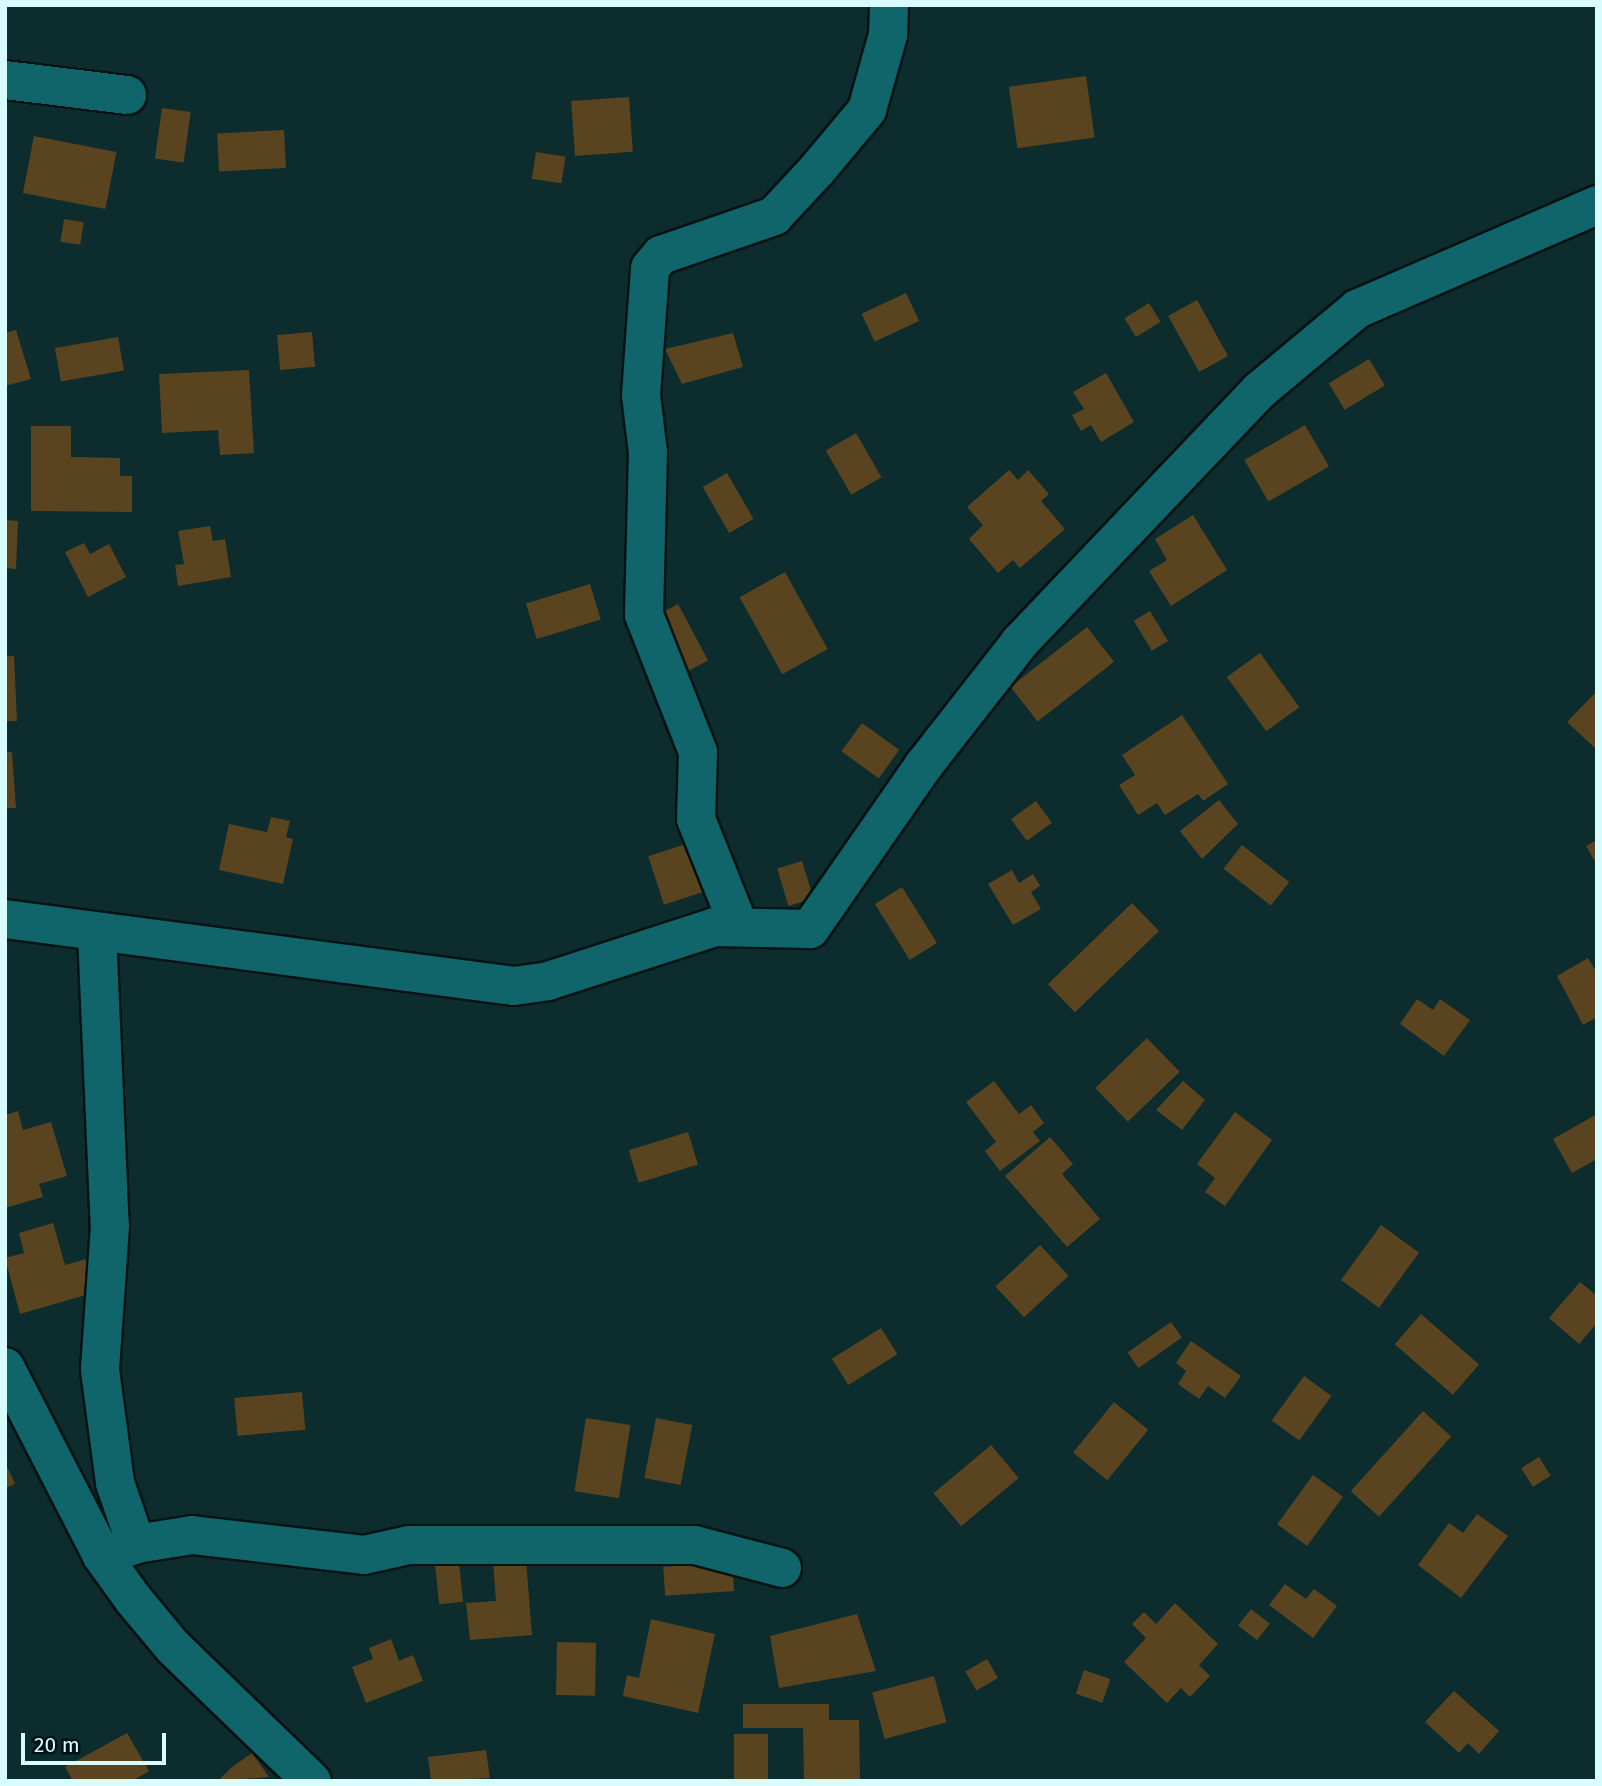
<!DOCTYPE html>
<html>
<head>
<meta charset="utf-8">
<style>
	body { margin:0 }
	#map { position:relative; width:1602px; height:1786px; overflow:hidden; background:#0c2c2e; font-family:"Fira Sans",sans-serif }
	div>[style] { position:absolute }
	.building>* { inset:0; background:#5a441f; transform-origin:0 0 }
	.roads { filter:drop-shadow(2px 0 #061213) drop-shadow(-2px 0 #061213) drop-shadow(0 2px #061213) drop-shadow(0 -2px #061213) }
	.minor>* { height:38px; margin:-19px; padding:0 19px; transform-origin:19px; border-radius:19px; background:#0f6569 }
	span { translate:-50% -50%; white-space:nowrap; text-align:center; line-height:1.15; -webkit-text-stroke:6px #011314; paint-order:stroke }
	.frame { position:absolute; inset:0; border:7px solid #d8fcfe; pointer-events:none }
	.scale { position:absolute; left:21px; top:1733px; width:145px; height:32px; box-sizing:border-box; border:4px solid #d8fcfe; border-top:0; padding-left:9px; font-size:21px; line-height:24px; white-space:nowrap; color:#d8fcfe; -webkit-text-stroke:5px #011314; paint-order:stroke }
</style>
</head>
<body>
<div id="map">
	<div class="building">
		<i style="left:1086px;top:76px;width:62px;height:78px;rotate:82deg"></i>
		<i style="left:629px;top:97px;width:55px;height:58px;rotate:86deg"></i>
		<i style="left:162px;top:108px;width:29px;height:51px;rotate:8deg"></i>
		<i style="left:284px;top:130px;width:38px;height:67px;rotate:87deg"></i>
		<i style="left:34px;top:136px;width:84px;height:58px;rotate:11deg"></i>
		<i style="left:536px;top:152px;width:30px;height:27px;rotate:9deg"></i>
		<i style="left:64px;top:219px;width:20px;height:23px;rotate:9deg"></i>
		<i style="left:906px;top:293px;width:31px;height:49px;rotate:65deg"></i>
		<i style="left:1197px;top:300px;width:64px;height:33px;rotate:61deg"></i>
		<i style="left:1149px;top:303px;width:22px;height:29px;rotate:58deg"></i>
		<i style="clip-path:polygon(16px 330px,31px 379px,5px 386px,5px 333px)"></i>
		<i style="left:312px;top:332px;width:35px;height:35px;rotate:85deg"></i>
		<i style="clip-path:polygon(733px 333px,743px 367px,682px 384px,665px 349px)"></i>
		<i style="left:118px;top:337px;width:34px;height:64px;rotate:80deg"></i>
		<i style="left:1369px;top:359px;width:31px;height:47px;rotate:59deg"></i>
		<i style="clip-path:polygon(249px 370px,254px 453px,220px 455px,218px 430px,162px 433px,159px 374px)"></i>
		<i style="clip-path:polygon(1106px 373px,1134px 422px,1101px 442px,1091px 425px,1081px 431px,1072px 415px,1084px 409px,1073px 392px)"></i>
		<i style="left:1305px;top:425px;width:48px;height:70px;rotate:60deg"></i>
		<i style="clip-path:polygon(31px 426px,71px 426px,71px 457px,120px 458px,120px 476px,132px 476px,132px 512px,31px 511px)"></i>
		<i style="left:856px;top:433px;width:51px;height:35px;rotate:60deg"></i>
		<i style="clip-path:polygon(1009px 470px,1018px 480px,1028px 470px,1049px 494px,1041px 501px,1065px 529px,1020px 568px,1013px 560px,998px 573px,969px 539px,983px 525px,967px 507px)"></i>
		<i style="left:727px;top:473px;width:53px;height:28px;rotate:60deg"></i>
		<i style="clip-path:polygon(1193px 515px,1227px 570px,1171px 606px,1149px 571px,1167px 560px,1155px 539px)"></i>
		<i style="clip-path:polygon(5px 520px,18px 521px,16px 569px,5px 568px)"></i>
		<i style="clip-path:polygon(210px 526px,213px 541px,225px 539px,231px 577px,178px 586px,175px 565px,184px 564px,178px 531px)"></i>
		<i style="clip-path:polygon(84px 543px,90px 554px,109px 544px,126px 577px,88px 597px,65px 552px)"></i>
		<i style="left:785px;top:572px;width:88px;height:52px;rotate:61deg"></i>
		<i style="left:590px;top:584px;width:37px;height:67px;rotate:73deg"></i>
		<i style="left:678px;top:604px;width:64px;height:27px;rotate:62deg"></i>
		<i style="left:1150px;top:611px;width:35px;height:19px;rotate:59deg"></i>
		<i style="left:1087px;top:627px;width:44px;height:97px;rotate:52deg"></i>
		<i style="left:1260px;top:653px;width:67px;height:41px;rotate:54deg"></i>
		<i style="clip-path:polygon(5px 656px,14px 656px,17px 721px,5px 721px)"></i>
		<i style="clip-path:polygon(1597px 691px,1597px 750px,1567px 722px)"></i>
		<i style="clip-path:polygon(1182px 715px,1228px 784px,1203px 801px,1198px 794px,1165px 815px,1157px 803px,1138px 815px,1119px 785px,1135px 775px,1122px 755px)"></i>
		<i style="left:862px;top:723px;width:46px;height:35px;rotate:36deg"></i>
		<i style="clip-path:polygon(5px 752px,12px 752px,16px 808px,5px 808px)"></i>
		<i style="clip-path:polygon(1219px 800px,1238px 824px,1202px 859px,1180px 831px)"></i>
		<i style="left:1036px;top:801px;width:27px;height:31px;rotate:54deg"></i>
		<i style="clip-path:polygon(271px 817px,290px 821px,286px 837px,293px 839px,283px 884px,219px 870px,229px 824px,267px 832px)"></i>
		<i style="clip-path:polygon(1597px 840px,1597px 865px,1586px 846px)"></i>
		<i style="left:692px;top:842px;width:51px;height:46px;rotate:72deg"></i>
		<i style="left:1242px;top:845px;width:60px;height:30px;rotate:38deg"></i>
		<i style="left:802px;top:861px;width:39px;height:26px;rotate:73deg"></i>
		<i style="clip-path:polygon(1012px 870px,1019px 883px,1033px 874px,1040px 886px,1031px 892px,1041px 909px,1013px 925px,988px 884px)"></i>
		<i style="left:902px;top:887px;width:66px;height:32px;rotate:58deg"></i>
		<i style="left:1132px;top:903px;width:39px;height:117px;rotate:46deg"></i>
		<i style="clip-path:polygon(1588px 958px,1597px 973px,1597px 1017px,1583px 1025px,1557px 976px)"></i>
		<i style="clip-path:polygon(1417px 999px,1433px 1010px,1440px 999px,1470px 1020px,1444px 1056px,1400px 1024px)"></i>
		<i style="left:1147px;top:1038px;width:47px;height:72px;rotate:46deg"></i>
		<i style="clip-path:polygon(994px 1081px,1019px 1114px,1031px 1105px,1044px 1123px,1033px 1132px,1040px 1141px,1000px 1171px,985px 1151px,996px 1142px,966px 1102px)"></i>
		<i style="clip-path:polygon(1183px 1081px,1205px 1100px,1182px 1130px,1156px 1110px)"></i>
		<i style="clip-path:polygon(18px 1111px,23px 1130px,51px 1122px,67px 1176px,39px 1184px,43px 1197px,5px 1208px,5px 1115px)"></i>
		<i style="clip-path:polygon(1235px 1112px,1272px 1140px,1225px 1206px,1205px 1192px,1215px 1178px,1197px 1164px)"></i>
		<i style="clip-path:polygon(1597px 1114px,1597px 1159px,1572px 1173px,1553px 1139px)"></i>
		<i style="left:688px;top:1132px;width:34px;height:62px;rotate:73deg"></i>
		<i style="clip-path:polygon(1050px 1137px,1073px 1164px,1062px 1174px,1100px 1219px,1067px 1247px,1005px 1176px)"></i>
		<i style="clip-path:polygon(53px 1223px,65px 1265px,94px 1257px,103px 1290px,20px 1314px,5px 1258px,24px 1253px,19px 1233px)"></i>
		<i style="left:1381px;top:1225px;width:47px;height:68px;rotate:36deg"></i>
		<i style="left:1040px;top:1245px;width:42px;height:61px;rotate:47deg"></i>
		<i style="clip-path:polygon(1580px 1282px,1597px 1296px,1597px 1323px,1579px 1344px,1549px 1318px)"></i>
		<i style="left:1421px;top:1314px;width:77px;height:40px;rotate:41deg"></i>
		<i style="left:1171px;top:1322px;width:19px;height:53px;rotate:55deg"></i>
		<i style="left:881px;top:1328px;width:31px;height:58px;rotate:58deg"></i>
		<i style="clip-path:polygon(1191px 1341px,1241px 1376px,1225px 1398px,1208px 1386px,1199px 1399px,1178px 1384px,1186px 1371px,1176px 1363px)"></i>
		<i style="left:1304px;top:1376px;width:34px;height:55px;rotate:36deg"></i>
		<i style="left:302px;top:1392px;width:38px;height:68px;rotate:85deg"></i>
		<i style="left:1114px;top:1402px;width:44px;height:65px;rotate:39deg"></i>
		<i style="left:1423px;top:1411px;width:38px;height:108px;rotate:42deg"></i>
		<i style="left:586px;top:1418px;width:45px;height:74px;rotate:9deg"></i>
		<i style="left:656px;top:1418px;width:37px;height:61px;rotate:11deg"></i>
		<i style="left:991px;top:1445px;width:43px;height:75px;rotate:50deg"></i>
		<i style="left:1539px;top:1457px;width:22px;height:21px;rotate:58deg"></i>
		<i style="clip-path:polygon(5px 1462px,15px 1484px,5px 1488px)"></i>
		<i style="left:1313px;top:1475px;width:37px;height:61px;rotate:36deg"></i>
		<i style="clip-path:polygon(1477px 1514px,1508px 1536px,1461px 1598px,1418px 1565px,1449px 1523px,1463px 1533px)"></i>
		<i style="clip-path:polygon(525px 1547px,532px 1635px,470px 1640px,466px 1603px,496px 1601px,492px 1549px)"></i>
		<i style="left:732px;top:1562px;width:29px;height:69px;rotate:86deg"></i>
		<i style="left:459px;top:1563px;width:39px;height:24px;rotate:84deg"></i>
		<i style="clip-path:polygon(1285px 1584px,1306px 1599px,1314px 1589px,1337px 1606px,1313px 1638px,1269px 1605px)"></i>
		<i style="clip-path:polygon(1175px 1603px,1218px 1644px,1199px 1665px,1210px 1676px,1190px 1697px,1181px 1688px,1167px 1703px,1124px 1662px,1146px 1638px,1132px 1624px,1144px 1612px,1156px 1624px)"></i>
		<i style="left:1251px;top:1609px;width:24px;height:21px;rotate:38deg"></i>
		<i style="clip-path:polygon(857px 1614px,876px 1671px,779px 1688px,770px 1636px)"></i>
		<i style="clip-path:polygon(651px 1619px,715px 1634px,698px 1713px,623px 1696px,627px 1675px,639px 1678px)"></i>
		<i style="clip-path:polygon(391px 1639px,399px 1661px,413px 1655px,423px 1681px,366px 1703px,352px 1667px,373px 1659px,369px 1648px)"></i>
		<i style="left:557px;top:1642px;width:39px;height:53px;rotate:1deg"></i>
		<i style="left:987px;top:1659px;width:22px;height:25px;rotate:60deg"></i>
		<i style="left:1084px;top:1670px;width:28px;height:25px;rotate:19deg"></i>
		<i style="left:934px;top:1676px;width:48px;height:64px;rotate:75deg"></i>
		<i style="clip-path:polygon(1454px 1691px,1499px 1731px,1479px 1754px,1468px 1743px,1459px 1753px,1425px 1722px)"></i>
		<i style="clip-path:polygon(743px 1704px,829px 1704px,829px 1720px,859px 1720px,860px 1781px,804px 1781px,803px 1728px,743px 1728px)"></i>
		<i style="clip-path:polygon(127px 1733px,149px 1771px,132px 1781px,73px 1781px,65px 1767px)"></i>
		<i style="left:734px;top:1734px;width:34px;height:47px"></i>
		<i style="clip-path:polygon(486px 1750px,490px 1778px,431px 1781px,428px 1757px)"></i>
		<i style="clip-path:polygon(252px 1753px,269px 1777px,218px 1781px,232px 1767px)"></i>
	</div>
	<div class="roads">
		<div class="minor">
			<i style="left:5px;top:80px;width:123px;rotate:7deg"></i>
			<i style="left:5px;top:919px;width:513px;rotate:7.5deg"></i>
			<i style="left:514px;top:986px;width:34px;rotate:-8deg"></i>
			<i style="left:548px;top:981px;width:176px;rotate:-17.9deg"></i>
			<i style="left:715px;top:927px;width:95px;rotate:1.2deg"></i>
			<i style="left:810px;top:929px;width:200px;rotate:-55.2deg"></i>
			<i style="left:924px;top:765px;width:156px;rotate:-52deg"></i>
			<i style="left:1020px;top:642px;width:347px;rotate:-46.4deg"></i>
			<i style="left:1259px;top:391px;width:128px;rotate:-39.9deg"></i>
			<i style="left:1357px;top:309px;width:262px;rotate:-23.4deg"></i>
			<i style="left:738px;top:924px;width:113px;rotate:-111.8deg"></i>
			<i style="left:696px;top:819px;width:67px;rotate:-88.3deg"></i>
			<i style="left:698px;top:752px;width:147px;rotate:-111.5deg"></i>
			<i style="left:644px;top:615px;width:162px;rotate:-88.6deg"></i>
			<i style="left:648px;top:453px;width:58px;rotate:-96.9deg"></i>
			<i style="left:641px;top:395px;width:127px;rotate:-85.9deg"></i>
			<i style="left:650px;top:268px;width:17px;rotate:-50deg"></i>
			<i style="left:661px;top:255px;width:120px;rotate:-19deg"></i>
			<i style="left:774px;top:216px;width:62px;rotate:-47deg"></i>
			<i style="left:816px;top:171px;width:80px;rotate:-50.1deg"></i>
			<i style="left:867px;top:110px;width:78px;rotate:-74.4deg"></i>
			<i style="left:888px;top:35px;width:30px;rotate:-88deg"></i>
			<i style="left:97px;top:934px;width:292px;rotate:87.5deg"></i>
			<i style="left:110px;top:1226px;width:144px;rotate:94deg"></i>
			<i style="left:100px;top:1370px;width:114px;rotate:82.4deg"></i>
			<i style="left:115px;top:1483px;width:65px;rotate:71deg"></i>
			<i style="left:5px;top:1367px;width:212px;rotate:62.8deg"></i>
			<i style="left:102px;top:1556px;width:53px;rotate:54.2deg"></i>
			<i style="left:133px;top:1599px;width:62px;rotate:50.2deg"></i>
			<i style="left:173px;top:1647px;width:193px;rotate:44deg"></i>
			<i style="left:102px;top:1556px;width:36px;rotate:-19deg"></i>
			<i style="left:136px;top:1544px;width:57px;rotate:-9.1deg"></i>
			<i style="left:192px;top:1535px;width:173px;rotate:6.6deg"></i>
			<i style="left:364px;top:1555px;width:46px;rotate:-12.5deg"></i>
			<i style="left:409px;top:1545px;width:286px"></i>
			<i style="left:695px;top:1545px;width:90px;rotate:14.8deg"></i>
		</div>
	</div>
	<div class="frame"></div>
	<div class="scale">20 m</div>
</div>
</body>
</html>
